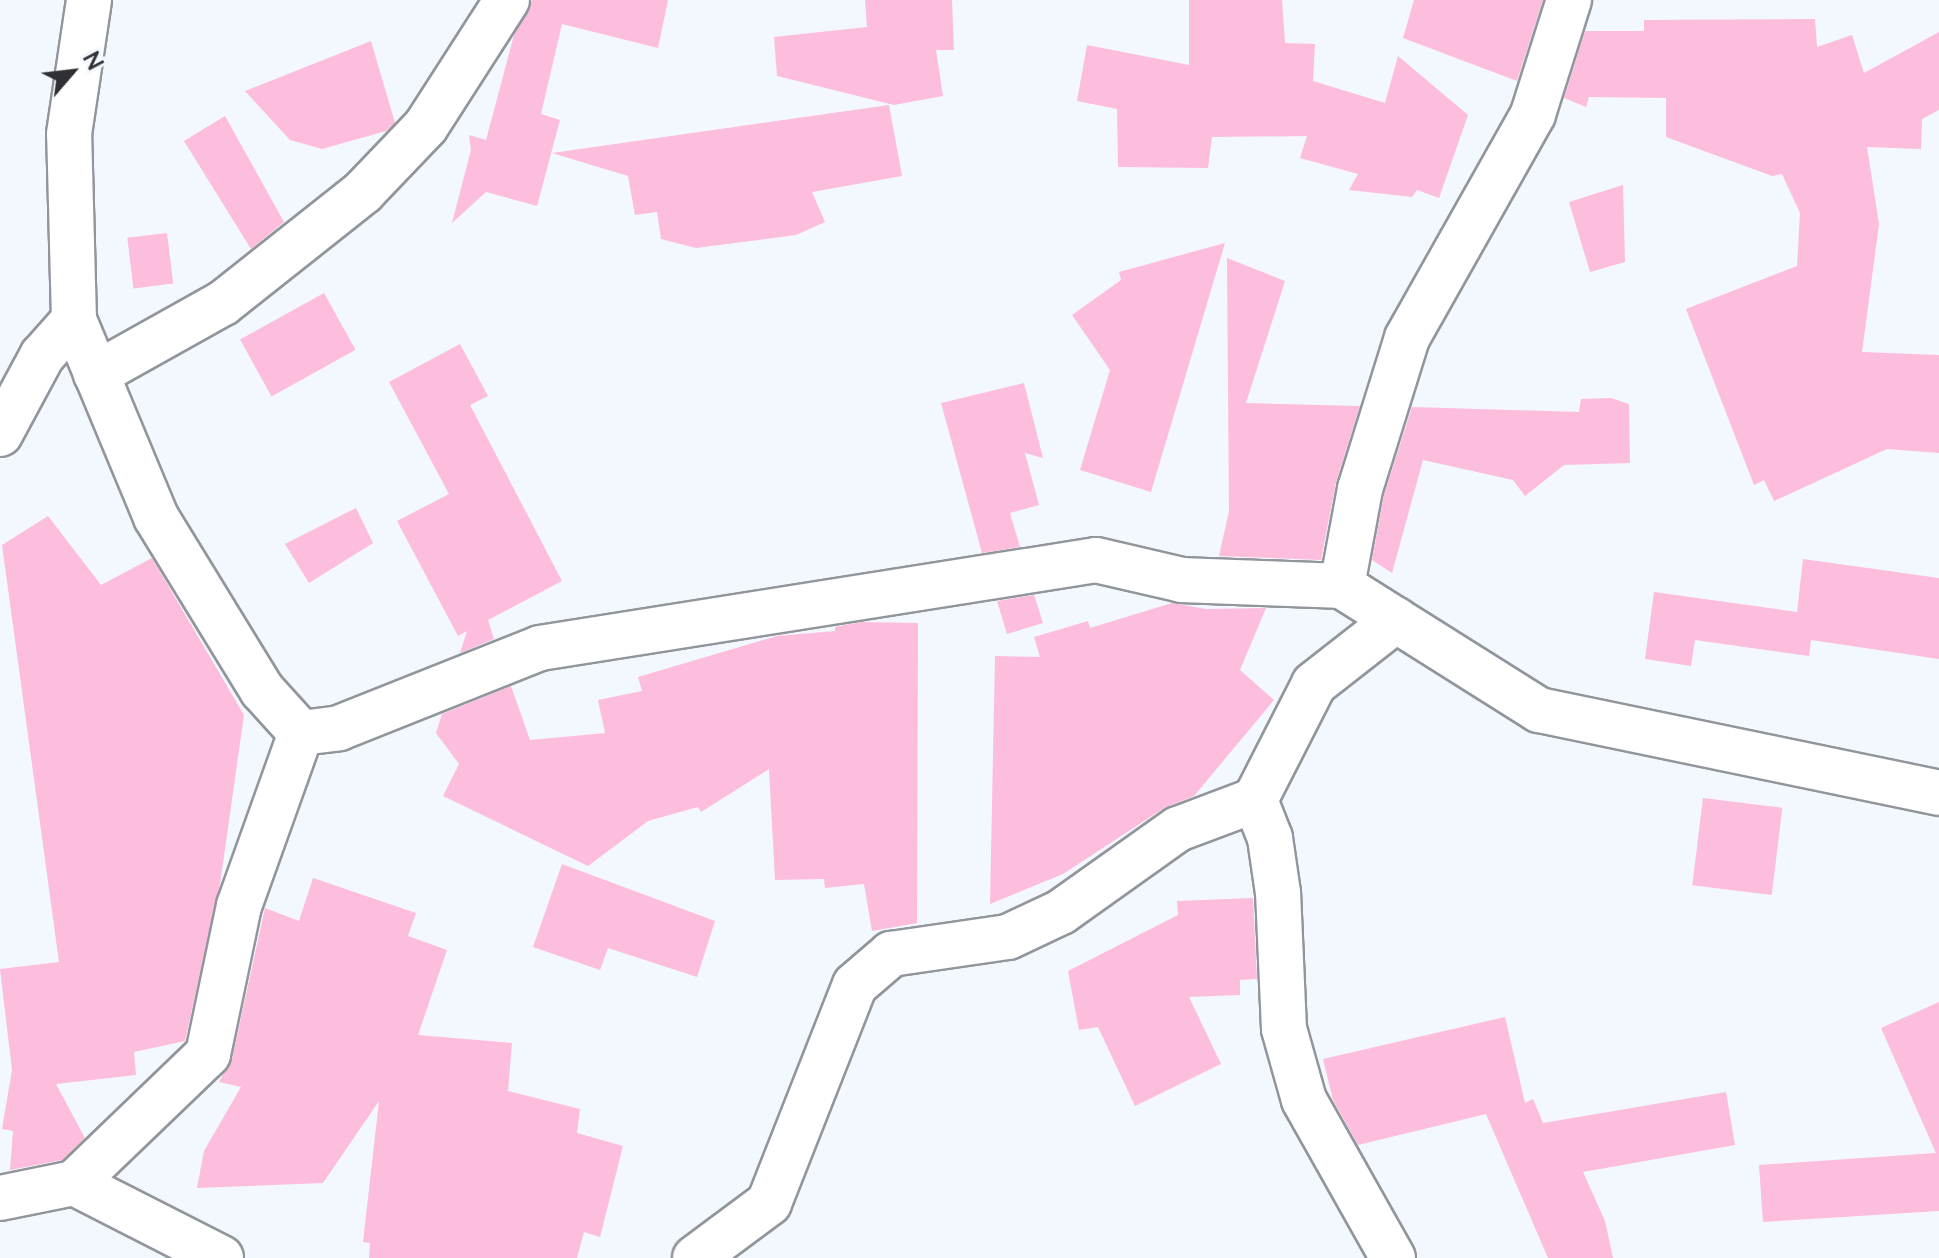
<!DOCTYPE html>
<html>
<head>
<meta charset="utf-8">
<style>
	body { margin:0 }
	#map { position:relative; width:1939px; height:1258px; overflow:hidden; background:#f3f7fe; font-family:Lato,sans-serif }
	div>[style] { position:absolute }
	.building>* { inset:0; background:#fdbddc; transform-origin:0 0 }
	.roads { filter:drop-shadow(2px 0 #91959c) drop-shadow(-2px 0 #91959c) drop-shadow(0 2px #91959c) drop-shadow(0 -2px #91959c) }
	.minor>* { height:44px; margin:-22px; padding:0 22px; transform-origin:22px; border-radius:22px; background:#fff }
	span { translate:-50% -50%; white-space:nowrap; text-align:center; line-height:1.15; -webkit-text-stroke:6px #f3f7fe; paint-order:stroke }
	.north { position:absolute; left:32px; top:32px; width:80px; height:80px; -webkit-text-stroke:6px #f3f7fe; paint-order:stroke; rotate:62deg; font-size:22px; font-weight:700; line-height:32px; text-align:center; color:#2e3033 }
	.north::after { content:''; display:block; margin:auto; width:28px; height:36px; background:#2e3033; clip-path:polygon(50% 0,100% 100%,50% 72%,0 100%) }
</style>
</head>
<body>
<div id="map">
	<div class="building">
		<i style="clip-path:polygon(532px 0,668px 0,658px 48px,562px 24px,541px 114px,560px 120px,537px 206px,486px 192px,452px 223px,471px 150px,469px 135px,486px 140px,514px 35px)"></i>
		<i style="clip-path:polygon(865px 0,952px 0,954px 50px,936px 50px,943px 96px,894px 105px,777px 76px,774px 37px,867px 27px)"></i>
		<i style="clip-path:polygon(1189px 0,1282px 0,1285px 43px,1315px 44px,1313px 81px,1385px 103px,1398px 56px,1468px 115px,1439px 198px,1417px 190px,1412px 197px,1349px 190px,1358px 174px,1300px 158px,1307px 136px,1212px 137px,1208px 168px,1118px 167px,1117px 109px,1077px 101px,1087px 45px,1189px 65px)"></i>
		<i style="clip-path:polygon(1414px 0,1543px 0,1517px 81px,1403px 38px)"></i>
		<i style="clip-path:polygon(1815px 19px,1817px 47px,1852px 35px,1864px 73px,1939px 32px,1939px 110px,1922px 119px,1921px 149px,1867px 147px,1879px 224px,1862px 352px,1939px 355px,1939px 453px,1887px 449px,1774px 501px,1764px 480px,1754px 485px,1686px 309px,1797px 266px,1800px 213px,1782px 174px,1772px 176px,1666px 137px,1666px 98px,1589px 97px,1586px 107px,1564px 98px,1585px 31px,1644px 31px,1644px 20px)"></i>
		<i style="clip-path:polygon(371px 41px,395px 123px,386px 131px,322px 149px,290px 140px,245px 91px)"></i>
		<i style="clip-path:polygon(889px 105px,902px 176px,812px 192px,825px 222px,796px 235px,696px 248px,661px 239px,657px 212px,635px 215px,628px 176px,552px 153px)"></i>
		<i style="clip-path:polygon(225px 116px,284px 222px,251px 249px,184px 141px)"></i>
		<i style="clip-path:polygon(1623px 185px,1625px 262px,1590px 272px,1569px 202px)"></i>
		<i style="left:167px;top:233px;width:51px;height:40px;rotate:83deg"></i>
		<i style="clip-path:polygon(1225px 243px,1151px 492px,1080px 470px,1110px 370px,1072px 315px,1121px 280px,1119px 272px)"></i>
		<i style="clip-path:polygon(1227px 258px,1285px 281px,1246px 403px,1360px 406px,1336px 482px,1321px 560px,1219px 556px,1229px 511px)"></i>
		<i style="left:324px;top:293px;width:65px;height:96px;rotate:61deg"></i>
		<i style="clip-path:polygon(460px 344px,488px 396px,470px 405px,562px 581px,488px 620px,494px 639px,460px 653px,467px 631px,458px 636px,397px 521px,449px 494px,389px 382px)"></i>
		<i style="clip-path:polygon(1024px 383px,1043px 458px,1025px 453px,1039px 505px,1010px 513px,1020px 547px,982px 553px,941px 403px)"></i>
		<i style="clip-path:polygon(1611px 398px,1629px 404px,1630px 463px,1564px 465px,1525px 496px,1513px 480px,1423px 460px,1392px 573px,1372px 560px,1384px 495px,1412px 407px,1579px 412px,1581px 399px)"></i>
		<i style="clip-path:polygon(356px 508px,373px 543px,309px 583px,285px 544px)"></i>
		<i style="clip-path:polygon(48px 516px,101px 585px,152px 558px,244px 715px,220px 884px,185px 1041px,134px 1052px,136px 1075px,56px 1084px,85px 1138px,62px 1160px,10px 1170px,13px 1131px,2px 1129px,12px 1070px,0 969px,59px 962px,2px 545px)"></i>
		<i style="clip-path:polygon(1803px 559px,1939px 578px,1939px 659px,1811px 640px,1809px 656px,1695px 640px,1691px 666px,1645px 659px,1654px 592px,1797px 612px)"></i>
		<i style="clip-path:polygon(1034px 595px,1043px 623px,1007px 634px,997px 601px)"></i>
		<i style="clip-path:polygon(1172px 603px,1206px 609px,1266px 608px,1240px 670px,1274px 700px,1194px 796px,1164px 808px,1063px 874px,990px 904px,995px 656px,1040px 657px,1034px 637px,1088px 621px,1090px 628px)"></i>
		<i style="clip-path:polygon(861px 622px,918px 623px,917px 923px,872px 931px,864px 884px,825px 888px,824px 879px,775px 880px,769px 769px,701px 812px,698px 807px,648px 821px,588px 866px,443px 796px,459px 764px,436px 733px,442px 714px,511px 686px,530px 740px,605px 733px,598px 700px,642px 691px,638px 677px,777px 636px,835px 631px,835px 627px)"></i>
		<i style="left:1703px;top:798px;width:80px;height:88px;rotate:7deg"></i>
		<i style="clip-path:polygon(562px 864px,715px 921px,697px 977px,608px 948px,600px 970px,533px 947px)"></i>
		<i style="clip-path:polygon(313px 878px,416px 913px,408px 936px,447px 950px,418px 1035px,512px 1043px,508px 1091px,580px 1109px,577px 1133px,623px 1146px,600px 1237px,584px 1232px,577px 1258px,369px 1258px,370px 1243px,363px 1242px,379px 1101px,323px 1183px,197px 1188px,204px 1151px,241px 1087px,219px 1082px,232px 1059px,265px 908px,299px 921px)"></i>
		<i style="clip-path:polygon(1253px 898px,1257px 979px,1240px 980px,1240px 995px,1189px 997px,1221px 1064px,1135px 1106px,1098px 1027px,1079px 1030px,1068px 971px,1178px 915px,1177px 901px)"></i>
		<i style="clip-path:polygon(1939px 1002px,1939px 1211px,1763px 1222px,1759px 1165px,1936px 1153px,1881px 1028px)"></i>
		<i style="clip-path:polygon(1505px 1017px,1525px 1103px,1533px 1099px,1543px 1123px,1726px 1092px,1735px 1145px,1583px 1172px,1605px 1221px,1613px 1258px,1548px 1258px,1486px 1114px,1358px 1145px,1333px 1100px,1323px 1059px)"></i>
	</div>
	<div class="roads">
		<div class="minor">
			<i style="left:96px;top:374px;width:145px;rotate:-29.2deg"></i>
			<i style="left:223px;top:303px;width:179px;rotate:-38.4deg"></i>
			<i style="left:363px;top:192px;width:91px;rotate:-46.3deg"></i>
			<i style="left:426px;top:126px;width:150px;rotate:-57.3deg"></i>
			<i style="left:0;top:434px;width:89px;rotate:-61.7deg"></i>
			<i style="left:42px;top:356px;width:48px;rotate:-48.4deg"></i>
			<i style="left:74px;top:320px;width:186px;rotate:-91.5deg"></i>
			<i style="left:69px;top:134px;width:135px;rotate:-81.5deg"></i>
			<i style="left:1342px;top:586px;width:99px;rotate:-79.5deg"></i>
			<i style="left:1360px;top:489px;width:158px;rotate:-72.7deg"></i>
			<i style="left:1407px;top:338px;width:257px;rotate:-60.6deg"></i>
			<i style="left:1533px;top:114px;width:120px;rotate:-72.5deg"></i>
			<i style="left:301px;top:733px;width:38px;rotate:-7deg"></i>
			<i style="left:339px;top:728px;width:216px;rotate:-21.7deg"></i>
			<i style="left:540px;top:648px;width:563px;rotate:-8.99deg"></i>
			<i style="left:1096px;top:560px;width:88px;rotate:13.1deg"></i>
			<i style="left:1182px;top:580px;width:160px;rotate:2.1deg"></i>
			<i style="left:1342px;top:586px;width:233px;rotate:32.2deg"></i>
			<i style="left:1539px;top:710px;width:409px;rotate:11.7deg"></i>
			<i style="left:74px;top:1183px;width:186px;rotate:-43.9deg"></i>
			<i style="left:208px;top:1054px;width:151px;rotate:-78.2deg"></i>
			<i style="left:239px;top:906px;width:184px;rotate:-70.3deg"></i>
			<i style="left:301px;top:733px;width:58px;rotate:-132.2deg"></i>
			<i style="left:262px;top:690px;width:203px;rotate:-121.5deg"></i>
			<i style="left:156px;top:517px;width:213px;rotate:-112.6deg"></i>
			<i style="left:0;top:1198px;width:76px;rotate:-11.5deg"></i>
			<i style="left:74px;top:1183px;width:165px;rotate:27deg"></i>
			<i style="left:695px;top:1258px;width:92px;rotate:-36.6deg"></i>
			<i style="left:769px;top:1203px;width:234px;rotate:-68.5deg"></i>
			<i style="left:855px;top:985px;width:48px;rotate:-40.7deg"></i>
			<i style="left:891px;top:954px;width:118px;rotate:-8.3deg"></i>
			<i style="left:1008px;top:937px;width:59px;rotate:-25.3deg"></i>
			<i style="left:1061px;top:912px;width:143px;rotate:-35.4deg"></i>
			<i style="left:1178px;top:829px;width:82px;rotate:-20.6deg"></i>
			<i style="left:1393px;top:1258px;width:181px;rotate:-119.4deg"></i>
			<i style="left:1304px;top:1100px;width:74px;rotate:-105.7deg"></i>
			<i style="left:1284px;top:1029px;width:136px;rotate:-92.5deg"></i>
			<i style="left:1278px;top:893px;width:56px;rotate:-98.3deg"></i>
			<i style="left:1270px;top:838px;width:41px;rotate:-111.5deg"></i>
			<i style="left:1255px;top:800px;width:130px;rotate:-63deg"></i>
			<i style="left:1314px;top:684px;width:104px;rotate:-38deg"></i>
		</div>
	</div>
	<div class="north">N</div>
</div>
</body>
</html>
